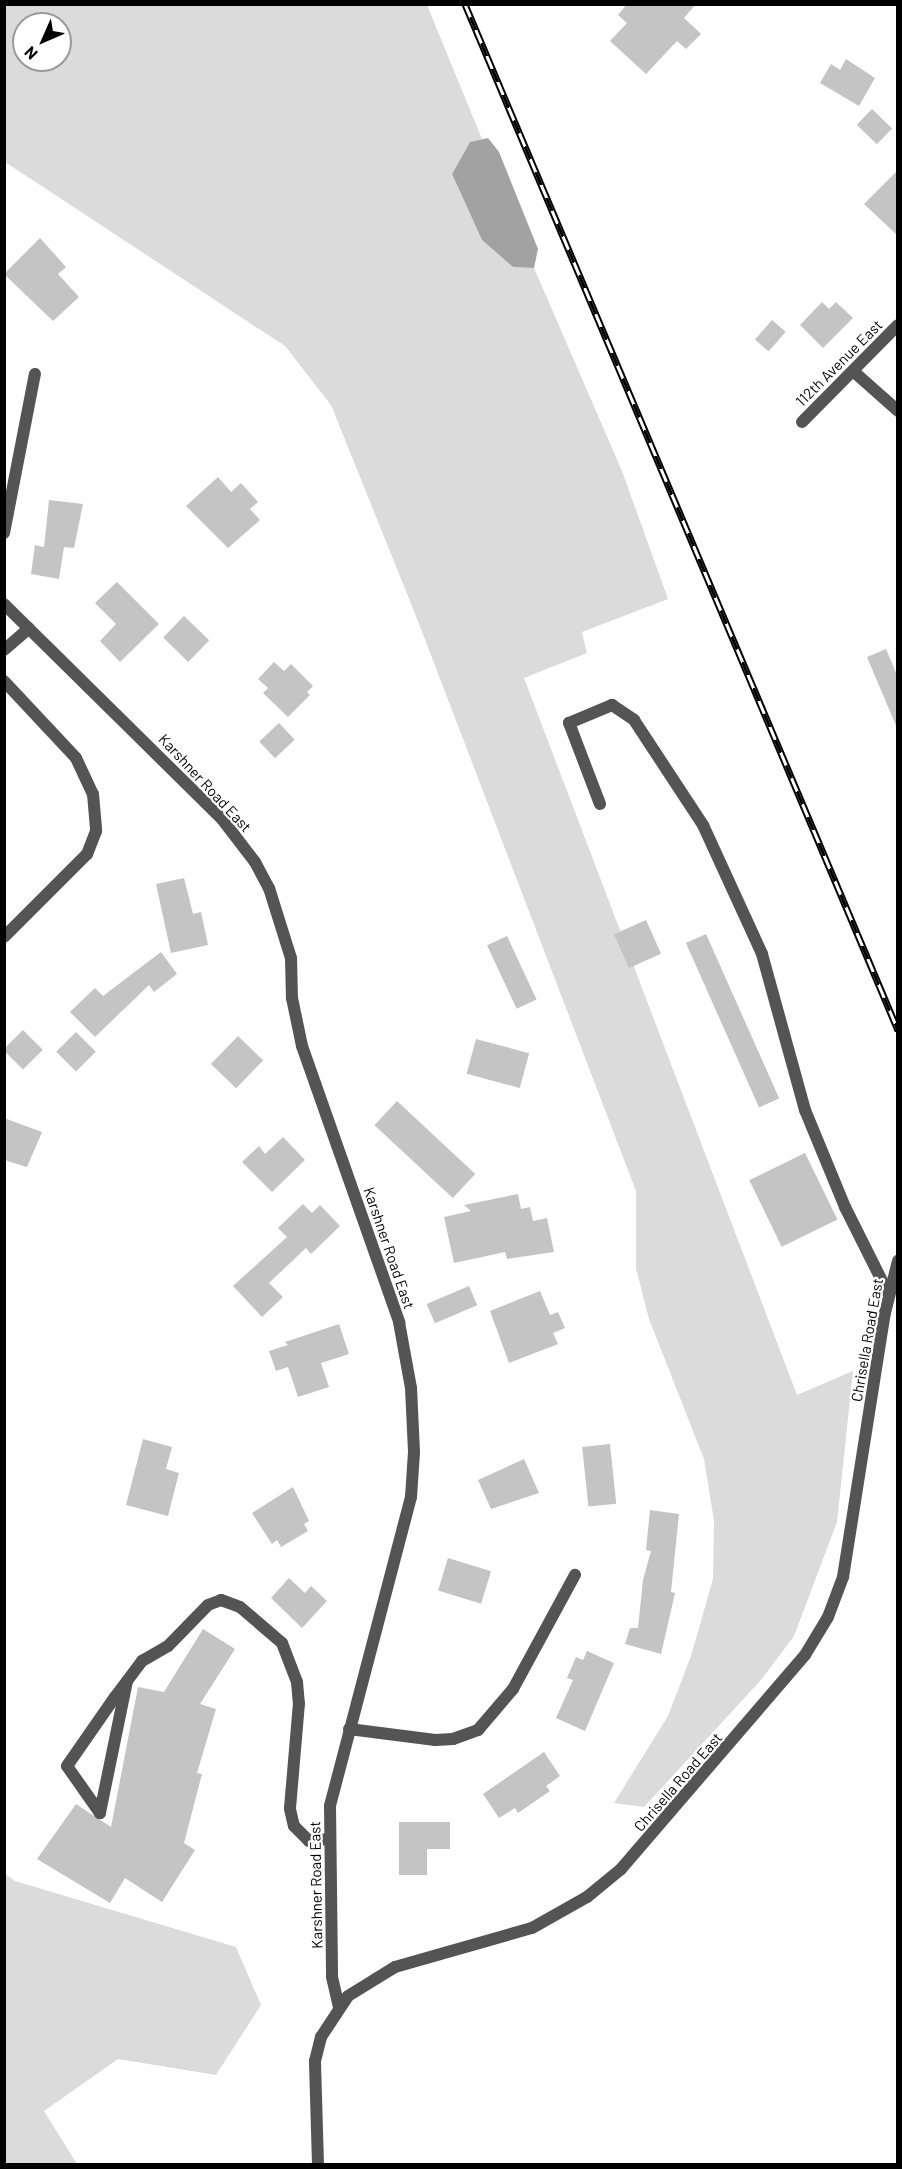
<!DOCTYPE html>
<html>
<head>
<meta charset="utf-8">
<style>
	body { margin:0 }
	#map { position:relative; width:902px; height:2169px; overflow:hidden; background:#fff; font-family:Barlow,sans-serif }
	div>[style] { position:absolute }
	.green>* { inset:0; background:#dbdbdb }
	.water>* { inset:0; background:#a2a2a2 }
	.building>* { inset:0; background:#c4c4c4; transform-origin:0 0 }
	.service>* { height:12px; margin:-6px; padding:0 6px; transform-origin:6px; border-radius:6px; background:#545454 }
	.minor>* { height:12px; margin:-6px; padding:0 6px; transform-origin:6px; border-radius:6px; background:#545454 }
	.tertiary>* { height:12px; margin:-6px; padding:0 6px; transform-origin:6px; border-radius:6px; background:#545454 }
	.rail>* { height:7px; margin-top:-3.5px; transform-origin:0; background:repeating-linear-gradient(90deg,#fff 0 14px,#000 0 28px); box-sizing:border-box; border-block:2px solid #000 }
	span { translate:-50% -50%; white-space:nowrap; text-align:center; line-height:1.15; -webkit-text-stroke:4.5px #fff; paint-order:stroke }
	.street-label { font-size:15px; color:#000 }
	.frame { position:absolute; inset:0; border:6px solid #000; pointer-events:none }
	.north { position:absolute; left:12px; top:12px; width:60px; height:60px; box-sizing:border-box; background:#fff; border:2px solid #999; border-radius:50%; rotate:225deg; font-size:16px; font-weight:700; line-height:24px; text-align:center; color:#000 }
	.north::after { content:''; display:block; margin:auto; width:21px; height:27px; background:#000; clip-path:polygon(50% 0,100% 100%,50% 72%,0 100%) }
</style>
</head>
<body>
<div id="map">
	<div class="green">
		<i style="clip-path:polygon(evenodd,4px 5px,427px 5px,482px 139px,470px 142px,452px 174px,482px 240px,513px 267px,534px 268px,622px 471px,668px 599px,582px 632px,587px 653px,524px 678px,797px 1395px,853px 1371px,837px 1522px,794px 1636px,761px 1680px,644px 1807px,614px 1803px,668px 1716px,691px 1656px,713px 1579px,714px 1521px,704px 1459px,649px 1319px,636px 1268px,636px 1191px,416px 616px,331px 405px,285px 346px,5px 162px,4px 5px,24px 24px,60px 24px,60px 60px,24px 60px,24px 24px)"></i>
		<i style="clip-path:polygon(4px 1873px,15px 1881px,236px 1947px,261px 2005px,216px 2075px,118px 2059px,44px 2111px,77px 2164px,5px 2164px)"></i>
	</div>
	<div class="water">
		<i style="clip-path:polygon(488px 138px,499px 152px,538px 249px,534px 268px,513px 267px,482px 240px,452px 174px,470px 142px)"></i>
	</div>
	<div class="building">
		<i style="clip-path:polygon(627px 4px,696px 4px,684px 18px,701px 34px,686px 49px,677px 41px,646px 74px,610px 41px,627px 23px,618px 15px)"></i>
		<i style="clip-path:polygon(846px 59px,875px 78px,859px 106px,820px 83px,831px 64px,840px 70px)"></i>
		<i style="left:872px;top:109px;width:28px;height:22px;rotate:44deg"></i>
		<i style="clip-path:polygon(897px 171px,897px 235px,864px 204px)"></i>
		<i style="clip-path:polygon(40px 238px,66px 267px,58px 274px,79px 297px,53px 321px,4px 274px)"></i>
		<i style="clip-path:polygon(822px 302px,829px 309px,836px 302px,853px 318px,823px 348px,800px 325px)"></i>
		<i style="left:772px;top:320px;width:18px;height:26px;rotate:41deg"></i>
		<i style="clip-path:polygon(218px 477px,231px 492px,241px 483px,258px 502px,250px 509px,260px 520px,228px 548px,186px 506px)"></i>
		<i style="clip-path:polygon(49px 500px,83px 504px,74px 548px,64px 547px,59px 579px,31px 574px,35px 545px,44px 547px)"></i>
		<i style="clip-path:polygon(117px 582px,159px 624px,120px 662px,100px 641px,116px 624px,95px 603px)"></i>
		<i style="left:184px;top:616px;width:35px;height:30px;rotate:44deg"></i>
		<i style="clip-path:polygon(886px 649px,897px 675px,897px 728px,867px 657px)"></i>
		<i style="clip-path:polygon(274px 662px,284px 671px,291px 664px,313px 686px,307px 692px,310px 695px,288px 717px,263px 693px,268px 688px,258px 679px)"></i>
		<i style="left:279px;top:723px;width:23px;height:27px;rotate:47deg"></i>
		<i style="clip-path:polygon(184px 878px,193px 914px,201px 912px,208px 945px,171px 953px,156px 884px)"></i>
		<i style="left:646px;top:920px;width:37px;height:35px;rotate:66deg"></i>
		<i style="left:706px;top:934px;width:180px;height:22px;rotate:66deg"></i>
		<i style="left:507px;top:936px;width:70px;height:22px;rotate:65deg"></i>
		<i style="clip-path:polygon(161px 952px,177px 974px,154px 992px,149px 985px,95px 1037px,70px 1012px,95px 988px,103px 996px)"></i>
		<i style="left:23px;top:1030px;width:28px;height:28px;rotate:45deg"></i>
		<i style="left:76px;top:1032px;width:28px;height:28px;rotate:45deg"></i>
		<i style="left:238px;top:1036px;width:35px;height:39px;rotate:44deg"></i>
		<i style="left:476px;top:1039px;width:55px;height:36px;rotate:15deg"></i>
		<i style="left:397px;top:1101px;width:107px;height:33px;rotate:43deg"></i>
		<i style="clip-path:polygon(4px 1118px,42px 1132px,27px 1167px,4px 1160px)"></i>
		<i style="clip-path:polygon(283px 1137px,305px 1160px,272px 1192px,242px 1162px,259px 1146px,265px 1154px)"></i>
		<i style="left:805px;top:1153px;width:74px;height:62px;rotate:64deg"></i>
		<i style="clip-path:polygon(518px 1194px,521px 1209px,530px 1207px,533px 1221px,547px 1218px,554px 1252px,507px 1259px,505px 1252px,454px 1263px,444px 1217px,471px 1211px,464px 1205px)"></i>
		<i style="clip-path:polygon(303px 1204px,312px 1213px,320px 1205px,340px 1226px,311px 1254px,306px 1248px,269px 1283px,283px 1297px,262px 1317px,233px 1286px,287px 1237px,278px 1228px)"></i>
		<i style="left:469px;top:1286px;width:21px;height:46px;rotate:67deg"></i>
		<i style="clip-path:polygon(540px 1291px,550px 1315px,558px 1312px,565px 1328px,553px 1333px,558px 1344px,509px 1363px,490px 1311px)"></i>
		<i style="clip-path:polygon(339px 1324px,349px 1354px,321px 1363px,329px 1387px,298px 1397px,288px 1367px,276px 1371px,269px 1351px,288px 1345px,285px 1342px)"></i>
		<i style="clip-path:polygon(143px 1439px,172px 1447px,166px 1469px,179px 1473px,168px 1516px,126px 1505px)"></i>
		<i style="left:610px;top:1444px;width:60px;height:28px;rotate:84deg"></i>
		<i style="clip-path:polygon(524px 1459px,539px 1493px,491px 1509px,478px 1480px)"></i>
		<i style="clip-path:polygon(293px 1487px,309px 1521px,304px 1524px,308px 1531px,281px 1547px,277px 1540px,272px 1544px,252px 1513px)"></i>
		<i style="clip-path:polygon(650px 1510px,679px 1514px,671px 1592px,675px 1593px,661px 1654px,625px 1644px,630px 1628px,638px 1628px,643px 1580px,651px 1551px,646px 1550px)"></i>
		<i style="left:448px;top:1558px;width:45px;height:34px;rotate:17deg"></i>
		<i style="clip-path:polygon(289px 1578px,305px 1593px,311px 1586px,327px 1601px,302px 1628px,271px 1598px)"></i>
		<i style="clip-path:polygon(203px 1629px,235px 1649px,200px 1704px,216px 1709px,197px 1773px,202px 1774px,184px 1843px,195px 1850px,162px 1902px,125px 1878px,110px 1903px,37px 1859px,76px 1804px,111px 1827px,138px 1687px,164px 1692px)"></i>
		<i style="clip-path:polygon(587px 1651px,614px 1663px,585px 1731px,556px 1718px,573px 1680px,567px 1678px,576px 1657px,583px 1660px)"></i>
		<i style="clip-path:polygon(544px 1752px,560px 1776px,546px 1786px,550px 1791px,518px 1813px,515px 1808px,499px 1818px,483px 1794px)"></i>
		<i style="clip-path:polygon(399px 1822px,450px 1822px,450px 1849px,427px 1849px,427px 1875px,399px 1875px)"></i>
	</div>
	<div class="service">
		<i style="left:853px;top:371px;width:60px;rotate:41.6deg"></i>
		<i style="left:600px;top:804px;width:87px;rotate:-110.9deg"></i>
		<i style="left:569px;top:723px;width:47px;rotate:-22.7deg"></i>
		<i style="left:612px;top:705px;width:27px;rotate:34deg"></i>
		<i style="left:634px;top:720px;width:126px;rotate:56.7deg"></i>
		<i style="left:703px;top:825px;width:142px;rotate:65.4deg"></i>
		<i style="left:762px;top:954px;width:162px;rotate:74.6deg"></i>
		<i style="left:805px;top:1110px;width:105px;rotate:67.6deg"></i>
		<i style="left:845px;top:1207px;width:98px;rotate:63.4deg"></i>
		<i style="left:127px;top:1681px;width:135px;rotate:101.6deg"></i>
		<i style="left:100px;top:1813px;width:57px;rotate:-125.1deg"></i>
		<i style="left:67px;top:1766px;width:84px;rotate:-55.2deg"></i>
		<i style="left:115px;top:1697px;width:45px;rotate:-53.1deg"></i>
		<i style="left:142px;top:1661px;width:30px;rotate:-30deg"></i>
	</div>
	<div class="minor">
		<i style="left:802px;top:422px;width:136px;rotate:-45.3deg"></i>
		<i style="left:4px;top:533px;width:162px;rotate:-79deg"></i>
		<i style="left:4px;top:604px;width:306px;rotate:44.6deg"></i>
		<i style="left:222px;top:819px;width:54px;rotate:52.5deg"></i>
		<i style="left:255px;top:862px;width:30px;rotate:62deg"></i>
		<i style="left:269px;top:888px;width:73px;rotate:72.6deg"></i>
		<i style="left:291px;top:958px;width:40px;rotate:88.6deg"></i>
		<i style="left:292px;top:998px;width:49px;rotate:78.2deg"></i>
		<i style="left:302px;top:1046px;width:293px;rotate:70.6deg"></i>
		<i style="left:399px;top:1322px;width:67px;rotate:79.7deg"></i>
		<i style="left:411px;top:1388px;width:64px;rotate:87.3deg"></i>
		<i style="left:414px;top:1452px;width:45px;rotate:93.8deg"></i>
		<i style="left:411px;top:1497px;width:319px;rotate:104.7deg"></i>
		<i style="left:330px;top:1806px;width:171px;rotate:89.3deg"></i>
		<i style="left:332px;top:1977px;width:32px;rotate:77deg"></i>
		<i style="left:4px;top:650px;width:33px;rotate:-41deg"></i>
		<i style="left:4px;top:681px;width:105px;rotate:46.9deg"></i>
		<i style="left:76px;top:758px;width:40px;rotate:65deg"></i>
		<i style="left:93px;top:794px;width:37px;rotate:85deg"></i>
		<i style="left:96px;top:831px;width:25px;rotate:111deg"></i>
		<i style="left:87px;top:854px;width:117px;rotate:135deg"></i>
		<i style="left:168px;top:1646px;width:57px;rotate:-45.7deg"></i>
		<i style="left:208px;top:1605px;width:14px;rotate:-21deg"></i>
		<i style="left:221px;top:1600px;width:20px;rotate:20deg"></i>
		<i style="left:240px;top:1607px;width:55px;rotate:40.6deg"></i>
		<i style="left:282px;top:1643px;width:42px;rotate:69deg"></i>
		<i style="left:297px;top:1682px;width:21px;rotate:85deg"></i>
		<i style="left:299px;top:1703px;width:106px;rotate:94.9deg"></i>
		<i style="left:290px;top:1809px;width:17px;rotate:77deg"></i>
		<i style="left:294px;top:1826px;width:21px;rotate:45deg"></i>
		<i style="left:309px;top:1841px;width:18px;rotate:-6deg"></i>
		<i style="left:349px;top:1729px;width:87px;rotate:7.3deg"></i>
		<i style="left:435px;top:1740px;width:18px;rotate:-3deg"></i>
		<i style="left:453px;top:1739px;width:27px;rotate:-20deg"></i>
		<i style="left:478px;top:1730px;width:54px;rotate:-49.5deg"></i>
		<i style="left:513px;top:1689px;width:130px;rotate:-61.5deg"></i>
	</div>
	<div class="tertiary">
		<i style="left:318px;top:2164px;width:103px;rotate:-91.7deg"></i>
		<i style="left:315px;top:2061px;width:25px;rotate:-76deg"></i>
		<i style="left:321px;top:2037px;width:49px;rotate:-56.6deg"></i>
		<i style="left:348px;top:1996px;width:55px;rotate:-31.7deg"></i>
		<i style="left:395px;top:1967px;width:142px;rotate:-15.9deg"></i>
		<i style="left:532px;top:1928px;width:63px;rotate:-29.4deg"></i>
		<i style="left:587px;top:1897px;width:44px;rotate:-39.5deg"></i>
		<i style="left:621px;top:1869px;width:282px;rotate:-49.3deg"></i>
		<i style="left:805px;top:1655px;width:44px;rotate:-58.8deg"></i>
		<i style="left:828px;top:1617px;width:43px;rotate:-69.4deg"></i>
		<i style="left:843px;top:1577px;width:267px;rotate:-81deg"></i>
		<i style="left:885px;top:1313px;width:54px;rotate:-76deg"></i>
	</div>
	<div class="rail">
		<i style="left:465px;top:4px;width:1114px;rotate:67.12deg"></i>
	</div>
	<div class="street-label">
		<span style="left:839px;top:363px;rotate:-45deg">112th Avenue East</span>
		<span style="left:205px;top:783px;rotate:47deg">Karshner Road East</span>
		<span style="left:389px;top:1248px;rotate:71deg">Karshner Road East</span>
		<span style="left:867px;top:1340px;rotate:-80deg">Chrisella Road East</span>
		<span style="left:678px;top:1782px;rotate:-49deg">Chrisella Road East</span>
		<span style="left:316px;top:1885px;rotate:-91deg">Karshner Road East</span>
	</div>
	<div class="frame"></div>
	<div class="north">N</div>
</div>
</body>
</html>
